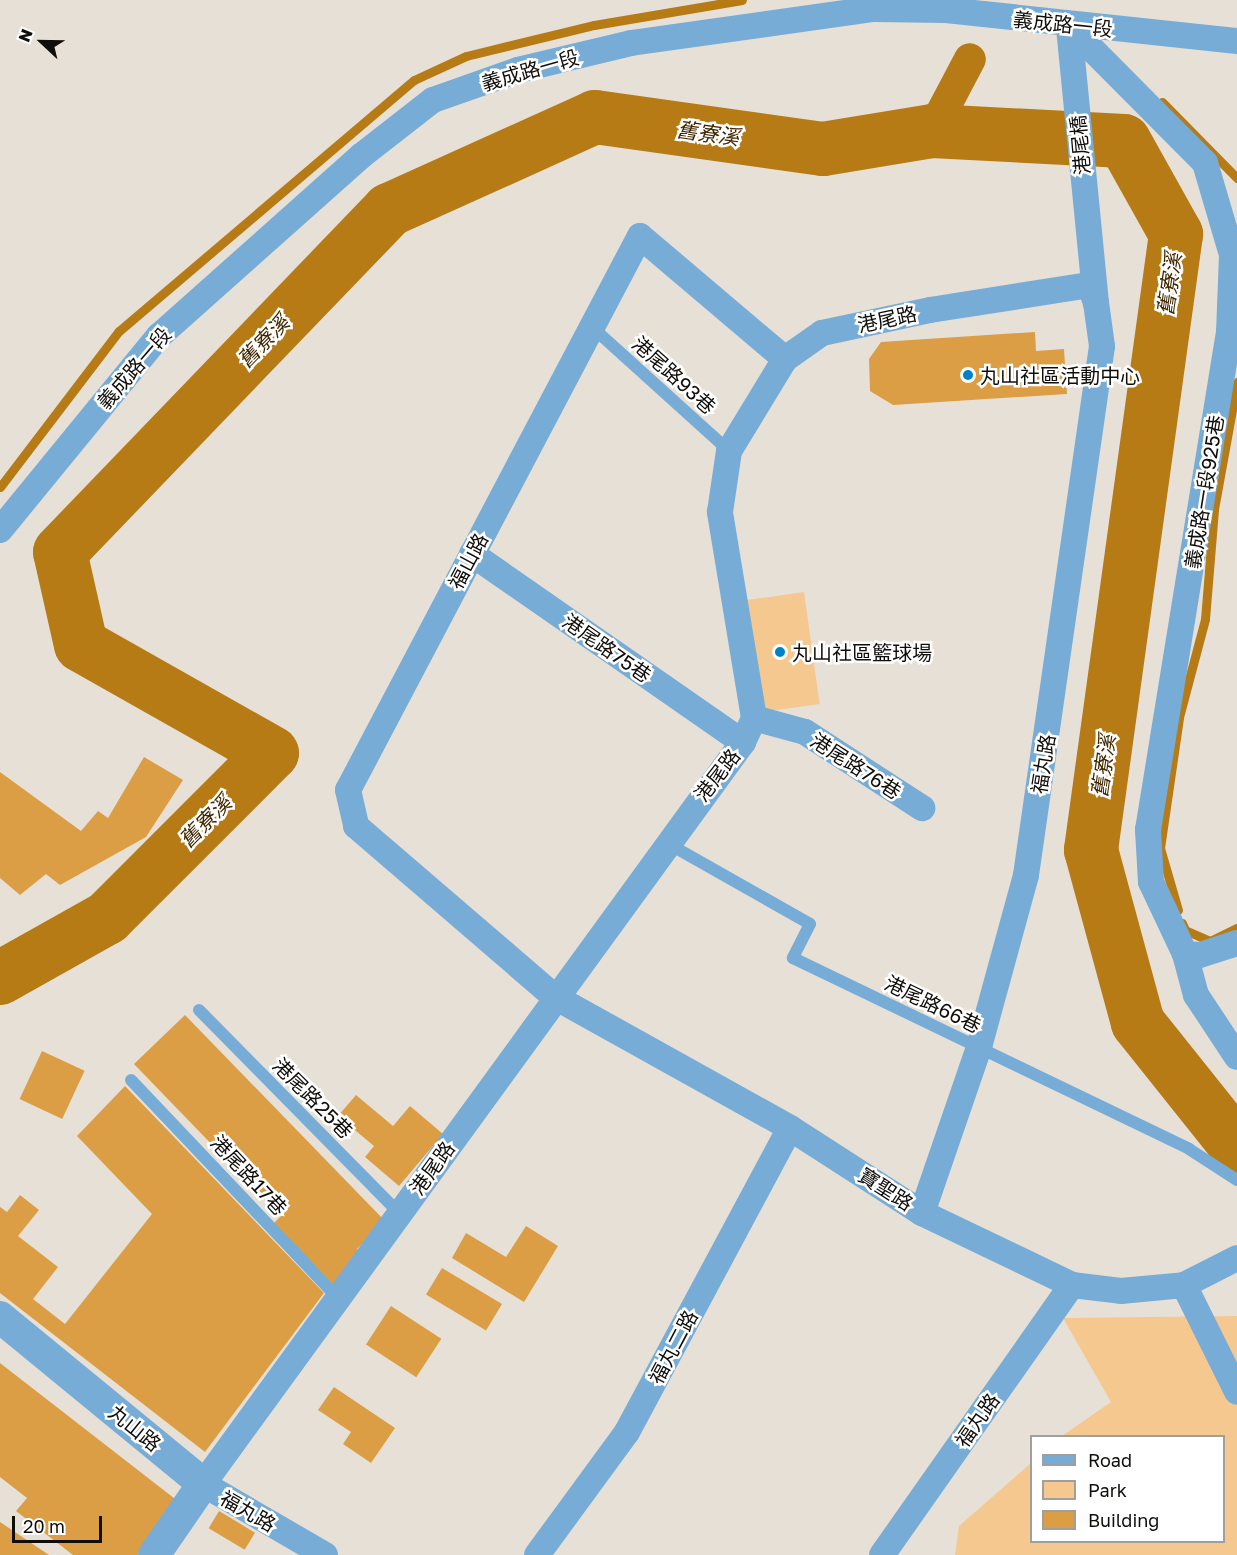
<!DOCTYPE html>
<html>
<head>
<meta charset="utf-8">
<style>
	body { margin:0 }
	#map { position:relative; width:1237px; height:1555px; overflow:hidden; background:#e7e0d7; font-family:"Golos Text","Noto Sans TC",sans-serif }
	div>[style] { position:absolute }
	.green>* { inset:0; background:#f5c88f; transform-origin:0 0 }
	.stream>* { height:9px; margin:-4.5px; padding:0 4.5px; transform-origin:4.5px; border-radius:4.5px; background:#b77b15 }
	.canal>* { height:32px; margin:-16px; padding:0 16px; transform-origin:16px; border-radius:16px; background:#b77b15 }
	.river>* { height:54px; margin:-27px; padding:0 27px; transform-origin:27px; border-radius:27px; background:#b77b15 }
	.building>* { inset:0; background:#dc9e44; transform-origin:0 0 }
	.service>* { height:12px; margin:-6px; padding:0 6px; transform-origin:6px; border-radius:6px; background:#77acd7 }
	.minor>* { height:26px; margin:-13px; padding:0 13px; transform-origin:13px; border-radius:13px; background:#77acd7 }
	.tertiary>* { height:32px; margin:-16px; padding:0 16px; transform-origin:16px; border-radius:16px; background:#77acd7 }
	.dots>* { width:16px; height:16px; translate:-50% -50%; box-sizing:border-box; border:3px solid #fff; border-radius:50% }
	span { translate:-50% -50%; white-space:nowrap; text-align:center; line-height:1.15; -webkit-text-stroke:5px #fff; paint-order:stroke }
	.street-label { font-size:20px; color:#100e0b }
	.poi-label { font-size:20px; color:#100e0b }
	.left { translate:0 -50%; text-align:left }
	.water-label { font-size:21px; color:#412801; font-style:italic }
	.legend { position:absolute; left:1030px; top:1435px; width:195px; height:108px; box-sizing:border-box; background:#fff; border:2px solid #9f9f9d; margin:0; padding:8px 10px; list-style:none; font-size:18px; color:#100e0b }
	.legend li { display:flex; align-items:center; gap:12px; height:30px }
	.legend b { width:30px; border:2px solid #9f9f9d }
	.north { position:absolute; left:12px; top:12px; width:60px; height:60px; -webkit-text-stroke:4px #fff; paint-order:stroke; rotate:292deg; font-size:16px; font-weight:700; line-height:24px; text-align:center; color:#100e0b }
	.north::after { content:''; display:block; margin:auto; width:21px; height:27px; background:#100e0b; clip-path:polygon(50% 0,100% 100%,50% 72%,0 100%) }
	.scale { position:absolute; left:12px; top:1516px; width:90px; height:27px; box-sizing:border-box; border:3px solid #100e0b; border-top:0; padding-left:8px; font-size:18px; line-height:21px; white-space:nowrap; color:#100e0b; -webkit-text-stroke:4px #fff; paint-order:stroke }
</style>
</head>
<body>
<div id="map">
	<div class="green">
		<i style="left:804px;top:592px;width:113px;height:65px;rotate:82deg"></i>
		<i style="clip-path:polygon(1237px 1316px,1237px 1555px,955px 1555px,959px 1526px,1031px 1463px,1032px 1542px,1224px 1542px,1224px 1436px,1062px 1436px,1111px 1402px,1063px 1318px)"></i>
	</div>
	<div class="stream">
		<i style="left:1162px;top:102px;width:107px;rotate:45.4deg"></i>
		<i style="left:0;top:487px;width:196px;rotate:-52.7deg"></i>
		<i style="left:119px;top:331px;width:387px;rotate:-40.4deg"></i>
		<i style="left:414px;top:80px;width:57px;rotate:-24.8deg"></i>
		<i style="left:466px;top:56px;width:132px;rotate:-13.6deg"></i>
		<i style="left:594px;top:25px;width:150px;rotate:-9.6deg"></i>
		<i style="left:1178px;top:910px;width:65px;rotate:-106.2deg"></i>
		<i style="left:1160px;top:848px;width:132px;rotate:-81.7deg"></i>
		<i style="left:1179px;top:717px;width:101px;rotate:-75.1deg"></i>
		<i style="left:1205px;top:619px;width:110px;rotate:-85.3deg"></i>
		<i style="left:1214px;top:509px;width:129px;rotate:-79.7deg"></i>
		<i style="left:1182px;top:923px;width:8px;rotate:67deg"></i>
		<i style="left:1185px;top:930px;width:27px;rotate:24deg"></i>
		<i style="left:1210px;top:941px;width:30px;rotate:-26deg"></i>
	</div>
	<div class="canal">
		<i style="left:932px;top:131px;width:81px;rotate:-62.2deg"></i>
	</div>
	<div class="river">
		<i style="left:0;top:978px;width:123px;rotate:-29.3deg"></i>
		<i style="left:107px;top:918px;width:233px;rotate:-45deg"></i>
		<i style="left:272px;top:753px;width:219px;rotate:-150.5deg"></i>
		<i style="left:81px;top:645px;width:95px;rotate:-102.7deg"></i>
		<i style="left:60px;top:552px;width:475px;rotate:-46.1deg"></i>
		<i style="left:389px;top:210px;width:226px;rotate:-24.3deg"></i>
		<i style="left:595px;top:117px;width:230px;rotate:8deg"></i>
		<i style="left:823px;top:149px;width:110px;rotate:-9.4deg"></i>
		<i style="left:932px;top:131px;width:192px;rotate:3deg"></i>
		<i style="left:1124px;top:141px;width:107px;rotate:60.8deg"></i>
		<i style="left:1176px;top:234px;width:622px;rotate:97.86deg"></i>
		<i style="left:1091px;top:850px;width:179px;rotate:74.8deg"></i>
		<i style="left:1138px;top:1023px;width:159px;rotate:51.4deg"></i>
	</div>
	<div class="building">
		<i style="clip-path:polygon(1035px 332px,1036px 351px,1064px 349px,1067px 394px,893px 405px,870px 391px,869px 359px,881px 342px)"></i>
		<i style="clip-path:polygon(144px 757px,183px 780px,146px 837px,60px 885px,46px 874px,20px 895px,0 878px,0 772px,81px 831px,98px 811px,108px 818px)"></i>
		<i style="clip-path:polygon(185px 1015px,385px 1221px,357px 1249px,363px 1256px,333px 1286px,273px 1224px,281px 1216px,134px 1064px)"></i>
		<i style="left:42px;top:1051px;width:47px;height:53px;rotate:25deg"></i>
		<i style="clip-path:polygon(125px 1086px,324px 1293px,205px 1452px,0 1293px,0 1207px,7px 1212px,20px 1195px,39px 1210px,18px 1236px,58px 1267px,33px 1299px,65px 1324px,152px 1214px,77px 1136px)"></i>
		<i style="clip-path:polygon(356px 1095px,393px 1126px,410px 1106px,443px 1134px,399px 1186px,365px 1157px,374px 1146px,338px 1116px)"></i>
		<i style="clip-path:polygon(526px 1226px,558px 1246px,524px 1302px,452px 1258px,466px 1233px,506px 1257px)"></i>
		<i style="left:442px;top:1268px;width:70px;height:31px;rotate:31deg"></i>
		<i style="left:391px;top:1306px;width:60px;height:46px;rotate:33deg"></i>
		<i style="clip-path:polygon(0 1363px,179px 1502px,138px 1555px,73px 1555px,16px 1511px,27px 1498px,0 1477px)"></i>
		<i style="clip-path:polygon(334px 1387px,395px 1428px,371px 1463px,343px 1444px,351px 1432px,318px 1410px)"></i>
		<i style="left:219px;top:1511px;width:42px;height:20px;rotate:31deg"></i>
		<i style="clip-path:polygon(0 1522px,49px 1555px,0 1555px)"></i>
	</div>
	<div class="service">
		<i style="left:592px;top:327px;width:185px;rotate:42.1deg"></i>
		<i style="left:667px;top:843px;width:164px;rotate:29.5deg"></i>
		<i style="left:810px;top:924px;width:38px;rotate:117deg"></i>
		<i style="left:793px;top:958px;width:440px;rotate:25.7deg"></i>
		<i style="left:1189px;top:1149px;width:57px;rotate:32.9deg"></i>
		<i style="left:199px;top:1010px;width:285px;rotate:45.4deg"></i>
		<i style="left:131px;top:1080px;width:301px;rotate:46.5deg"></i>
	</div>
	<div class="minor">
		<i style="left:1069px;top:26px;width:193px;rotate:45.2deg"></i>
		<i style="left:1205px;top:163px;width:96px;rotate:73.6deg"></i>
		<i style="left:1232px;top:255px;width:77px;rotate:92.2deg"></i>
		<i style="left:1229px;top:332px;width:505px;rotate:99.24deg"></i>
		<i style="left:1148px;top:830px;width:52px;rotate:86.7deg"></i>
		<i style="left:1151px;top:882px;width:80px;rotate:64.7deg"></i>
		<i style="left:1185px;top:954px;width:15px;rotate:4deg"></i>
		<i style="left:1200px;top:955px;width:39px;rotate:-18deg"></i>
		<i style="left:785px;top:359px;width:190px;rotate:-139.7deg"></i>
		<i style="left:640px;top:236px;width:626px;rotate:117.79deg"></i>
		<i style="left:348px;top:790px;width:37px;rotate:77deg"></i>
		<i style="left:356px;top:826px;width:262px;rotate:40.7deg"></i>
		<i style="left:555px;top:997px;width:269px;rotate:29.1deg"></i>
		<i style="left:790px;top:1128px;width:157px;rotate:32.8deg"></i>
		<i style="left:922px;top:1213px;width:166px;rotate:25.6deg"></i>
		<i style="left:1072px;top:1285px;width:49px;rotate:7deg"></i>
		<i style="left:1121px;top:1291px;width:63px;rotate:-5.4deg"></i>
		<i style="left:1184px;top:1285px;width:59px;rotate:-27deg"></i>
		<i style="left:0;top:530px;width:251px;rotate:-50.7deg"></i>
		<i style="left:159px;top:336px;width:271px;rotate:-41.7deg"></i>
		<i style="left:361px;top:156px;width:91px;rotate:-37.9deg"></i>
		<i style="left:433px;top:100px;width:90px;rotate:-19.4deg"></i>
		<i style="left:518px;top:70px;width:116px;rotate:-13.4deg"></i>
		<i style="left:631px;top:43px;width:245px;rotate:-8deg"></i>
		<i style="left:874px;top:9px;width:72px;rotate:0.8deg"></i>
		<i style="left:946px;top:10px;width:293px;rotate:6.1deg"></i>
		<i style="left:472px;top:554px;width:330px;rotate:34.8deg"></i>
		<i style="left:754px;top:718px;width:53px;rotate:15.4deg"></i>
		<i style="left:805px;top:732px;width:140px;rotate:33deg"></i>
		<i style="left:1185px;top:954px;width:42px;rotate:75deg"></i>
		<i style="left:1196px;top:995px;width:74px;rotate:56.5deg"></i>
		<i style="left:922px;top:1213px;width:176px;rotate:-71deg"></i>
		<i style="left:979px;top:1047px;width:178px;rotate:-74.7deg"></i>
		<i style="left:1026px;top:875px;width:534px;rotate:-81.82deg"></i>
		<i style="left:1102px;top:346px;width:43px;rotate:-97.9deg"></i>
		<i style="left:1184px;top:1285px;width:119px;rotate:63.6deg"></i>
		<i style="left:325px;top:1555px;width:141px;rotate:-149.8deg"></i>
		<i style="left:203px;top:1484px;width:918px;rotate:-53.95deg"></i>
		<i style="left:743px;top:742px;width:26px;rotate:-65deg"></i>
		<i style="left:754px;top:718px;width:209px;rotate:-99.4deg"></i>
		<i style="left:720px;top:512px;width:62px;rotate:-81.6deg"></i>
		<i style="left:729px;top:451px;width:108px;rotate:-58.7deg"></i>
		<i style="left:785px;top:359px;width:45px;rotate:-35.1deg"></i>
		<i style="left:822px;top:333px;width:110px;rotate:-12deg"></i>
		<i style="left:930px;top:310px;width:162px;rotate:-8.9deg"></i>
		<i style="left:1090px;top:285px;width:19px;rotate:72deg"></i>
		<i style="left:1096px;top:303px;width:278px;rotate:-95.6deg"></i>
		<i style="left:537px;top:1555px;width:152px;rotate:-53.8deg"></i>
		<i style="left:627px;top:1432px;width:345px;rotate:-61.8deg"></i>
		<i style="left:882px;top:1555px;width:330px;rotate:-54.9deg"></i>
	</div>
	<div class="tertiary">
		<i style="left:0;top:1317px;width:263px;rotate:39.4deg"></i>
		<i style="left:203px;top:1484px;width:86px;rotate:124.6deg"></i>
	</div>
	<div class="dots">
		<i style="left:968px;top:375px;background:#0081c9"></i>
		<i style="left:780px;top:652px;background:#0081c9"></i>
	</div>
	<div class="street-label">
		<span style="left:1063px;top:24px;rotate:6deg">義成路一段</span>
		<span style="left:530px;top:70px;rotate:-16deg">義成路一段</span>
		<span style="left:1080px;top:145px;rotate:-95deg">港尾橋</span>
		<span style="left:887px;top:319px;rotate:-12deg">港尾路</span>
		<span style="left:134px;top:368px;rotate:-49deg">義成路一段</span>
		<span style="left:674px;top:375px;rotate:42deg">港尾路93巷</span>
		<span style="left:1204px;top:492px;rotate:-81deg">義成路一段925巷</span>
		<span style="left:468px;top:561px;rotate:-62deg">福山路</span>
		<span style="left:607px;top:648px;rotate:35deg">港尾路75巷</span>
		<span style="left:1043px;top:764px;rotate:-81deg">福丸路</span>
		<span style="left:856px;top:766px;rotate:33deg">港尾路76巷</span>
		<span style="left:717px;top:775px;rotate:-52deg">港尾路</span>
		<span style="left:933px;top:1004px;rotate:26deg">港尾路66巷</span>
		<span style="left:313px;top:1098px;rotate:45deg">港尾路25巷</span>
		<span style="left:432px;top:1168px;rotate:-54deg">港尾路</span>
		<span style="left:249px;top:1175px;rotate:47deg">港尾路17巷</span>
		<span style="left:886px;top:1189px;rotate:33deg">寶聖路</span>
		<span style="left:673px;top:1347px;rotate:-62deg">福丸二路</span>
		<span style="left:977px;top:1420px;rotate:-55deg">福丸路</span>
		<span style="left:135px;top:1428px;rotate:39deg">丸山路</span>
		<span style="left:248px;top:1511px;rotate:30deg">福丸路</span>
	</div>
	<div class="poi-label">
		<span class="left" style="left:980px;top:375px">丸山社區活動中心</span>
		<span class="left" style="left:792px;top:652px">丸山社區籃球場</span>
	</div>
	<div class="water-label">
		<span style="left:708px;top:133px;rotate:8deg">舊寮溪</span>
		<span style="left:1169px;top:284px;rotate:-82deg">舊寮溪</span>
		<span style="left:263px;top:341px;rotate:-46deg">舊寮溪</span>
		<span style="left:1103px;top:766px;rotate:-82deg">舊寮溪</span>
		<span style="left:205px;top:821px;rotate:-45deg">舊寮溪</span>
	</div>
	<ul class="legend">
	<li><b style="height:8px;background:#77acd7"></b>Road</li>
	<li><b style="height:16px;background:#f5c88f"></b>Park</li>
	<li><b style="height:16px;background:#dc9e44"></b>Building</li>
	</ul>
	<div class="north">N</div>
	<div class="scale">20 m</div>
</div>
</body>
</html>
